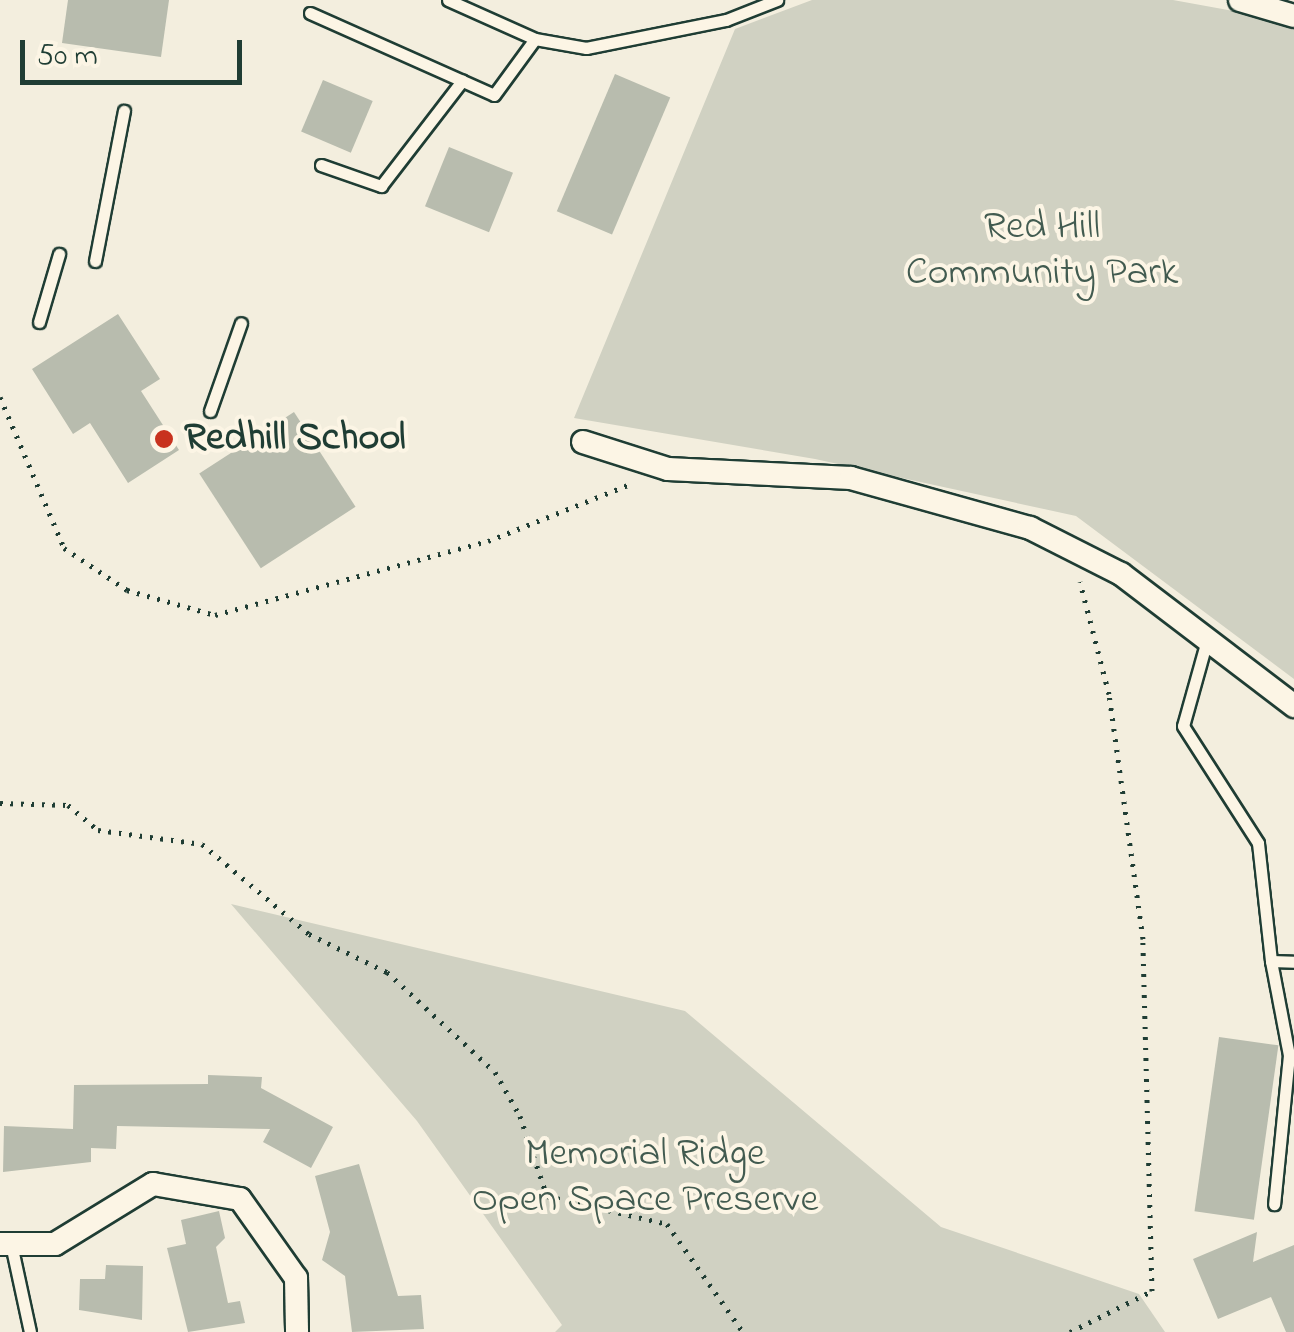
<!DOCTYPE html>
<html>
<head>
<meta charset="utf-8">
<style>
	body { margin:0 }
	#map { position:relative; width:1294px; height:1332px; overflow:hidden; background:#f3eede; font-family:"Indie Flower",sans-serif }
	div>[style] { position:absolute }
	.green>* { inset:0; background:#d0d1c2 }
	.building>* { inset:0; background:#b8bcae; transform-origin:0 0 }
	.path>* { height:5px; margin-top:-2.5px; transform-origin:0; background:repeating-linear-gradient(90deg,#1f3d34 0 2.5px,transparent 0 10.5px) }
	.roads { filter:drop-shadow(2px 0 #1f3d34) drop-shadow(-2px 0 #1f3d34) drop-shadow(0 2px #1f3d34) drop-shadow(0 -2px #1f3d34) }
	.lane>* { height:11px; margin:-5.5px; padding:0 5.5px; transform-origin:5.5px; border-radius:5.5px; background:#fcf5e5 }
	.street>* { height:22px; margin:-11px; padding:0 11px; transform-origin:11px; border-radius:11px; background:#fcf5e5 }
	.dots>* { width:28px; height:28px; translate:-50% -50%; box-sizing:border-box; border:5px solid #fcf5e5; border-radius:50% }
	span { translate:-50% -50%; white-space:nowrap; text-align:center; line-height:1.15; -webkit-text-stroke:8px #fcf5e5; paint-order:stroke }
	.park-label { font-size:40px; color:#425b50 }
	.poi-label { font-size:40px; color:#1f3d34; font-weight:700 }
	.left { translate:0 -50%; text-align:left }
	.scale { position:absolute; left:20px; top:40px; width:222px; height:45px; box-sizing:border-box; border:5px solid #1f3d34; border-top:0; padding-left:12px; font-size:30px; line-height:35px; white-space:nowrap; color:#1f3d34; -webkit-text-stroke:8px #fcf5e5; paint-order:stroke }
</style>
</head>
<body>
<div id="map">
	<div class="green">
		<i style="clip-path:polygon(812px 0,1173px 0,1294px 22px,1294px 679px,1076px 516px,815px 459px,574px 418px,735px 29px)"></i>
		<i style="clip-path:polygon(231px 904px,685px 1011px,941px 1227px,1139px 1294px,1165px 1332px,555px 1332px,562px 1325px,417px 1121px)"></i>
	</div>
	<div class="building">
		<i style="clip-path:polygon(68px 0,169px 0,161px 57px,62px 43px)"></i>
		<i style="left:615px;top:74px;width:60px;height:149px;rotate:23deg"></i>
		<i style="left:323px;top:80px;width:54px;height:56px;rotate:23deg"></i>
		<i style="left:449px;top:147px;width:69px;height:64px;rotate:22deg"></i>
		<i style="clip-path:polygon(118px 314px,160px 379px,141px 391px,179px 450px,128px 483px,90px 423px,73px 434px,32px 369px)"></i>
		<i style="left:294px;top:412px;width:113px;height:113px;rotate:57deg"></i>
		<i style="left:1219px;top:1037px;width:60px;height:176px;rotate:8deg"></i>
		<i style="clip-path:polygon(208px 1075px,262px 1077px,261px 1088px,333px 1127px,311px 1168px,263px 1142px,270px 1129px,117px 1126px,116px 1149px,91px 1148px,91px 1162px,3px 1172px,4px 1126px,73px 1129px,74px 1085px,208px 1084px)"></i>
		<i style="clip-path:polygon(359px 1164px,398px 1296px,421px 1295px,424px 1329px,352px 1332px,345px 1276px,322px 1260px,330px 1232px,315px 1176px)"></i>
		<i style="clip-path:polygon(219px 1211px,225px 1238px,216px 1247px,228px 1303px,240px 1301px,245px 1323px,188px 1332px,167px 1248px,186px 1244px,181px 1220px)"></i>
		<i style="clip-path:polygon(1257px 1232px,1253px 1262px,1294px 1245px,1294px 1332px,1286px 1332px,1271px 1297px,1218px 1319px,1193px 1259px)"></i>
		<i style="clip-path:polygon(106px 1265px,143px 1266px,142px 1320px,79px 1310px,80px 1279px,105px 1279px)"></i>
	</div>
	<div class="path">
		<i style="left:0;top:397px;width:164px;rotate:67deg"></i>
		<i style="left:64px;top:548px;width:76px;rotate:33.7deg"></i>
		<i style="left:127px;top:590px;width:91px;rotate:15.9deg"></i>
		<i style="left:215px;top:615px;width:283px;rotate:-15.2deg"></i>
		<i style="left:488px;top:541px;width:151px;rotate:-21.8deg"></i>
		<i style="left:0;top:803px;width:68px;rotate:1.7deg"></i>
		<i style="left:68px;top:805px;width:39px;rotate:40deg"></i>
		<i style="left:98px;top:830px;width:105px;rotate:7.7deg"></i>
		<i style="left:202px;top:844px;width:140px;rotate:40.1deg"></i>
		<i style="left:309px;top:934px;width:87px;rotate:26deg"></i>
		<i style="left:387px;top:972px;width:147px;rotate:42.8deg"></i>
		<i style="left:495px;top:1072px;width:51px;rotate:60.4deg"></i>
		<i style="left:520px;top:1116px;width:84px;rotate:71.4deg"></i>
		<i style="left:547px;top:1196px;width:123px;rotate:13.1deg"></i>
		<i style="left:667px;top:1224px;width:132px;rotate:54.9deg"></i>
		<i style="left:1070px;top:1332px;width:92px;rotate:-26.6deg"></i>
		<i style="left:1152px;top:1291px;width:352px;rotate:-91.5deg"></i>
		<i style="left:1143px;top:939px;width:247px;rotate:-97.9deg"></i>
		<i style="left:1109px;top:694px;width:116px;rotate:-104.5deg"></i>
	</div>
	<div class="roads">
		<div class="lane">
			<i style="left:448px;top:0;width:95px;rotate:24.1deg"></i>
			<i style="left:535px;top:39px;width:52px;rotate:10deg"></i>
			<i style="left:586px;top:48px;width:143px;rotate:-11.3deg"></i>
			<i style="left:726px;top:20px;width:55px;rotate:-21.4deg"></i>
			<i style="left:310px;top:13px;width:201px;rotate:24deg"></i>
			<i style="left:494px;top:95px;width:69px;rotate:-53.8deg"></i>
			<i style="left:321px;top:165px;width:64px;rotate:19.3deg"></i>
			<i style="left:381px;top:186px;width:133px;rotate:-52.4deg"></i>
			<i style="left:95px;top:261px;width:153px;rotate:-79.1deg"></i>
			<i style="left:39px;top:322px;width:71px;rotate:-73.6deg"></i>
			<i style="left:210px;top:411px;width:93px;rotate:-70.6deg"></i>
			<i style="left:1207px;top:640px;width:89px;rotate:105.6deg"></i>
			<i style="left:1183px;top:726px;width:139px;rotate:57.3deg"></i>
			<i style="left:1258px;top:843px;width:119px;rotate:83.7deg"></i>
			<i style="left:1271px;top:961px;width:23px;rotate:2deg"></i>
			<i style="left:1271px;top:961px;width:96px;rotate:79.2deg"></i>
			<i style="left:1289px;top:1055px;width:150px;rotate:95.7deg"></i>
			<i style="left:11px;top:1244px;width:90px;rotate:77.8deg"></i>
		</div>
		<div class="street">
			<i style="left:1240px;top:0;width:56px;rotate:16.5deg"></i>
			<i style="left:583px;top:442px;width:89px;rotate:17.6deg"></i>
			<i style="left:668px;top:469px;width:183px;rotate:2.8deg"></i>
			<i style="left:851px;top:478px;width:186px;rotate:15.6deg"></i>
			<i style="left:1030px;top:528px;width:102px;rotate:26.8deg"></i>
			<i style="left:1121px;top:574px;width:218px;rotate:37.3deg"></i>
			<i style="left:0;top:1244px;width:55px"></i>
			<i style="left:55px;top:1244px;width:115px;rotate:-31.5deg"></i>
			<i style="left:153px;top:1184px;width:88px;rotate:9.8deg"></i>
			<i style="left:240px;top:1199px;width:97px;rotate:54.7deg"></i>
			<i style="left:296px;top:1278px;width:54px;rotate:88.9deg"></i>
		</div>
	</div>
	<div class="dots">
		<i style="left:164px;top:439px;background:#c8321e"></i>
	</div>
	<div class="park-label">
		<span style="left:1042px;top:251px">Red Hill<br>Community Park</span>
		<span style="left:645px;top:1178px">Memorial Ridge<br>Open Space Preserve</span>
	</div>
	<div class="poi-label">
		<span class="left" style="left:184px;top:439px">Redhill School</span>
	</div>
	<div class="scale">50 m</div>
</div>
</body>
</html>
